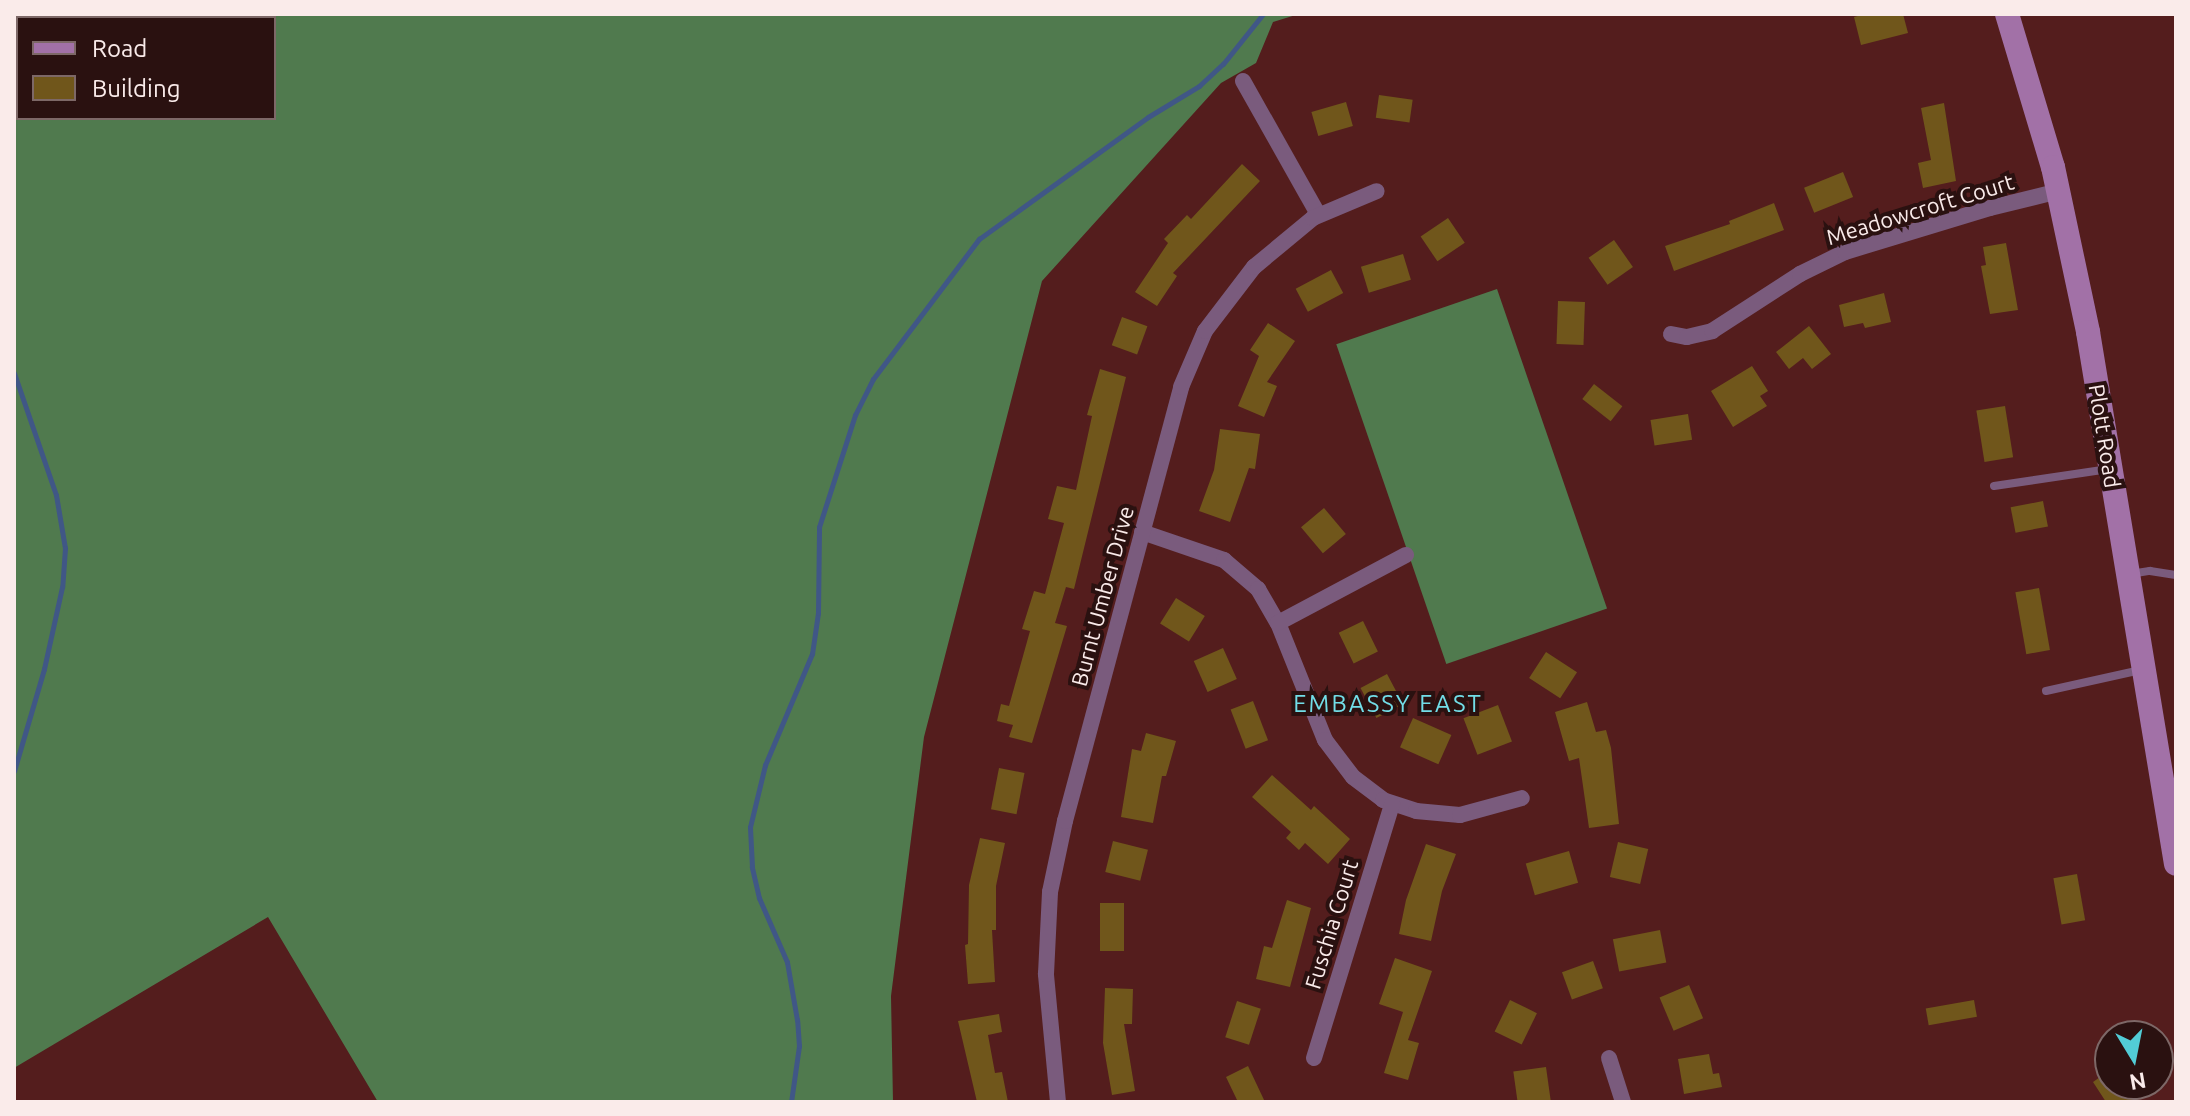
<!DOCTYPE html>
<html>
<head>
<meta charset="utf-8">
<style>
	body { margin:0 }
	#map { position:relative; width:2190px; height:1116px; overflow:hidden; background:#541d1d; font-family:Ubuntu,sans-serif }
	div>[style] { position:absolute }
	.forest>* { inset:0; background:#507a4e; transform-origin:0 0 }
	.stream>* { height:5px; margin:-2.5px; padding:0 2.5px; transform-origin:2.5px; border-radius:2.5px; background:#405786 }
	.building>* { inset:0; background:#70561b; transform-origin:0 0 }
	.lane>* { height:8px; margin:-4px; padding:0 4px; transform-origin:4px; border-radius:4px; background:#7a5b7d }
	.street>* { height:16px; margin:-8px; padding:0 8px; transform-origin:8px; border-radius:8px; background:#7a5b7d }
	.secondary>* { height:24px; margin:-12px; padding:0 12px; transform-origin:12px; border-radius:12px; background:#a271a7 }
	span { translate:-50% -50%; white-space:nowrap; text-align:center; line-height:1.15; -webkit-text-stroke:8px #2a1110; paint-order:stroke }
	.street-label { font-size:22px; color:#faebea }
	.neighbourhood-label { font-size:24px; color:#72dee8; letter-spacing:2px }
	.frame { position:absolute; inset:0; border:16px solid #faebea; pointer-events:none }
	.legend { position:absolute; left:16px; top:16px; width:260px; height:104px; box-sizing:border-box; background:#2a1110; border:2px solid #7d6867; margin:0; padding:10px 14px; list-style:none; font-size:24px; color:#faebea }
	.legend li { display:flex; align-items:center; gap:16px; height:40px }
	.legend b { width:40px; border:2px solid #7d6867 }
	.north { position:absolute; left:2094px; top:1020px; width:80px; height:80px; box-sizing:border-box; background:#2a1110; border:2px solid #7d6867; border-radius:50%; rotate:170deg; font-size:22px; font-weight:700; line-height:32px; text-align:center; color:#faebea }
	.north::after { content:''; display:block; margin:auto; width:28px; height:36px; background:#52ccd6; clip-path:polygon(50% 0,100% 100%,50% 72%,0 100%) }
</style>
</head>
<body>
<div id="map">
	<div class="forest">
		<i style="clip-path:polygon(evenodd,14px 14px,1299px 14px,1273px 22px,1256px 63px,1221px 83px,1042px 281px,924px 737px,891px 996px,893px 1102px,378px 1102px,268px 917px,14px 1068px,14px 14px,18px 18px,274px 18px,274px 118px,18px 118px,18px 18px)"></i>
		<i style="left:1497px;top:289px;width:338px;height:170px;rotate:71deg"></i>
	</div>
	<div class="stream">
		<i style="left:14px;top:373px;width:129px;rotate:71deg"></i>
		<i style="left:56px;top:495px;width:54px;rotate:80.4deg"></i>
		<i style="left:65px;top:548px;width:39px;rotate:94deg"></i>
		<i style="left:62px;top:587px;width:84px;rotate:102.4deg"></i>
		<i style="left:44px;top:669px;width:106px;rotate:106.4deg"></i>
		<i style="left:791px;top:1102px;width:57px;rotate:-81.9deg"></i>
		<i style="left:799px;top:1046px;width:26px;rotate:-94deg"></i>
		<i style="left:797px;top:1020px;width:59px;rotate:-99.8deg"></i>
		<i style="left:787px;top:962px;width:70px;rotate:-113.6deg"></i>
		<i style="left:759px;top:898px;width:32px;rotate:-103deg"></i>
		<i style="left:752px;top:867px;width:40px;rotate:-92.9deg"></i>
		<i style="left:750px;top:827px;width:64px;rotate:-76.4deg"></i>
		<i style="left:765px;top:765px;width:121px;rotate:-67.1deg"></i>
		<i style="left:812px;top:654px;width:41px;rotate:-81.7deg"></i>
		<i style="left:818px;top:613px;width:86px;rotate:-89.3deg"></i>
		<i style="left:819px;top:527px;width:118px;rotate:-72.2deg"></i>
		<i style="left:855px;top:415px;width:40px;rotate:-63.4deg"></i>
		<i style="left:873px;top:379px;width:176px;rotate:-52.9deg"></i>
		<i style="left:979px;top:239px;width:208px;rotate:-35.8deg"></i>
		<i style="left:1148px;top:117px;width:60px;rotate:-31.3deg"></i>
		<i style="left:1199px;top:86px;width:33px;rotate:-43deg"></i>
		<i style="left:1223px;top:64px;width:64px;rotate:-51.3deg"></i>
	</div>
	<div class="building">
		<i style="clip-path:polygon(1865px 14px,1903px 14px,1908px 33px,1861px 45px,1854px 17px)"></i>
		<i style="left:1379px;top:95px;width:34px;height:23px;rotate:8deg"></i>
		<i style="left:1346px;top:102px;width:25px;height:36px;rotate:74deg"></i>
		<i style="clip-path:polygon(1944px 103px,1956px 181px,1923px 188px,1918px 163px,1931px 160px,1921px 108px)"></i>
		<i style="clip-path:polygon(1242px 164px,1260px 181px,1173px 273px,1177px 276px,1157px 306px,1135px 292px,1168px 243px,1164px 239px,1187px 215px,1191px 219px)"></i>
		<i style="left:1843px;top:172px;width:27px;height:42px;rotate:68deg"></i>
		<i style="clip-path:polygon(1774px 203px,1784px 230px,1674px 271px,1665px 246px,1730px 224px,1729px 221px)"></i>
		<i style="left:1448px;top:218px;width:30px;height:33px;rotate:56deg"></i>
		<i style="left:1614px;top:240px;width:33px;height:31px;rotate:55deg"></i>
		<i style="clip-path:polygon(2006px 243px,2018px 310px,1990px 314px,1981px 266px,1986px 265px,1983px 247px)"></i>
		<i style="left:1403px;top:254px;width:27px;height:44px;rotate:73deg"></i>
		<i style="left:1331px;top:270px;width:26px;height:40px;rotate:62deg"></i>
		<i style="clip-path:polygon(1884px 293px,1891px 322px,1865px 328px,1863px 323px,1844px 327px,1839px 305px)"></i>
		<i style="left:1558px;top:301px;width:27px;height:43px;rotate:2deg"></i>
		<i style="left:1122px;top:317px;width:27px;height:30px;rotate:20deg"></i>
		<i style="clip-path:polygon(1268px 323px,1295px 341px,1267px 382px,1277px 386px,1264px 417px,1238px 406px,1259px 356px,1250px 350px)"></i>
		<i style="clip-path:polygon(1809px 326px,1831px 354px,1812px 369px,1803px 358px,1789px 369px,1776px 352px)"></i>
		<i style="clip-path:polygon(1752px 366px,1768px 391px,1760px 396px,1767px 406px,1733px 427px,1711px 391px)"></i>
		<i style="clip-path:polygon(1100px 369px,1126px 377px,1074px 589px,1066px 587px,1055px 623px,1067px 626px,1032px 743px,1009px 737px,1013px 725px,997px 721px,1001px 704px,1009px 706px,1030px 631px,1022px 629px,1034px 591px,1045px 594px,1064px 523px,1048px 519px,1057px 486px,1076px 490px,1092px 416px,1087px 415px)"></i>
		<i style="left:1594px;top:384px;width:36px;height:19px;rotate:38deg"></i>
		<i style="left:2005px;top:406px;width:52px;height:29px;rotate:81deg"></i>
		<i style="left:1688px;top:414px;width:26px;height:38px;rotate:81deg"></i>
		<i style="clip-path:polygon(1220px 429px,1260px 434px,1255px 469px,1249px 468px,1230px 522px,1199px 511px,1214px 470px)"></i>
		<i style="left:2043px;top:501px;width:26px;height:33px;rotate:79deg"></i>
		<i style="left:1324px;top:508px;width:34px;height:30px;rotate:50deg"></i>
		<i style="left:2039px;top:588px;width:63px;height:24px;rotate:80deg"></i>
		<i style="left:1176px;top:598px;width:34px;height:30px;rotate:32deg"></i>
		<i style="left:1363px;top:621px;width:34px;height:27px;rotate:64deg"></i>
		<i style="left:1223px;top:648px;width:34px;height:32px;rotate:66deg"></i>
		<i style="left:1546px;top:652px;width:37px;height:31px;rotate:33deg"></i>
		<i style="left:1387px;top:674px;width:34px;height:30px;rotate:62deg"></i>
		<i style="left:1253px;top:701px;width:42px;height:24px;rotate:69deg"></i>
		<i style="clip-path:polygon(1587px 702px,1596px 732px,1606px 730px,1611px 748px,1619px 824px,1589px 828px,1579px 758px,1569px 761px,1555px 712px)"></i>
		<i style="left:1498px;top:705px;width:39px;height:37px;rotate:69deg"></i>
		<i style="left:1413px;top:718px;width:42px;height:32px;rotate:24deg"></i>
		<i style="clip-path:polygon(1146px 733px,1176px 741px,1166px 776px,1162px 776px,1153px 823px,1121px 817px,1132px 749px,1141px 751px)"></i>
		<i style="left:999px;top:768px;width:26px;height:42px;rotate:11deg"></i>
		<i style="clip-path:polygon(1272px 775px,1311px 810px,1314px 806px,1350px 839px,1328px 864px,1305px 843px,1299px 850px,1286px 838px,1291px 832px,1252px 797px)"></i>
		<i style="clip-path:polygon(980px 838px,1005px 843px,996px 886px,996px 930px,992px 930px,995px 982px,968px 984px,965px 945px,968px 944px,969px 885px)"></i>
		<i style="left:1113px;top:841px;width:36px;height:32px;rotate:14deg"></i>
		<i style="left:1618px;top:842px;width:31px;height:36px;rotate:13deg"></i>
		<i style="clip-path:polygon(1426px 844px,1456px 854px,1442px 891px,1431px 941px,1399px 934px,1406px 900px)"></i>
		<i style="left:1569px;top:851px;width:33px;height:45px;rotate:74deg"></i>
		<i style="left:2077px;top:874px;width:47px;height:24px;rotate:80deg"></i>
		<i style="clip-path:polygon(1287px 900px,1311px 908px,1290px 987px,1256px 979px,1264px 946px,1272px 948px)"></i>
		<i style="left:1100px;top:903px;width:24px;height:48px"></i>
		<i style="left:1660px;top:930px;width:33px;height:48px;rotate:79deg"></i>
		<i style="clip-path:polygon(1395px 958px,1432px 971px,1408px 1040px,1419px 1043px,1408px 1080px,1384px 1073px,1403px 1012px,1379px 1004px)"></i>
		<i style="left:1593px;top:961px;width:29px;height:33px;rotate:70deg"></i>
		<i style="left:1689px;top:985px;width:36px;height:32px;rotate:67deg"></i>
		<i style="clip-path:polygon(1105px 988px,1133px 989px,1132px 1024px,1124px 1024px,1135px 1091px,1112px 1095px,1103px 1043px)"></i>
		<i style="left:1510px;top:1000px;width:30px;height:35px;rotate:26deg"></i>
		<i style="left:1974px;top:1000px;width:17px;height:49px;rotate:80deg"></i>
		<i style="left:1237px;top:1001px;width:25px;height:38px;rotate:18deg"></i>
		<i style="clip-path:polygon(999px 1014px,1002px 1032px,988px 1035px,995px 1073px,1002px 1072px,1008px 1102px,977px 1102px,958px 1021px)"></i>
		<i style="clip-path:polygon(1709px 1054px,1713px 1074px,1719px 1073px,1722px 1087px,1684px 1094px,1678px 1059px)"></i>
		<i style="clip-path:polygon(1248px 1066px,1265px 1102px,1238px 1102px,1226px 1077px)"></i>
		<i style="left:1546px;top:1067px;width:34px;height:33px;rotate:82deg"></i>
		<i style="clip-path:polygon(2110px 1070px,2110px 1084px,2127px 1084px,2139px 1102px,2106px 1102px,2093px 1082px)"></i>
	</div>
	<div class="lane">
		<i style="left:1994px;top:486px;width:116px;rotate:-8.4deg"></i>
		<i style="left:2130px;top:574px;width:20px;rotate:-9deg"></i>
		<i style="left:2150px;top:571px;width:26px;rotate:9deg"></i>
		<i style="left:2046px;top:691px;width:97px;rotate:-12.5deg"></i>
	</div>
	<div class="street">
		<i style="left:1243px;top:81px;width:153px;rotate:60.6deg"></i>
		<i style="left:1671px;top:334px;width:16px;rotate:11deg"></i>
		<i style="left:1687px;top:337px;width:26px;rotate:-13deg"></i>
		<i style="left:1712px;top:331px;width:105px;rotate:-32.9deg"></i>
		<i style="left:1800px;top:274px;width:50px;rotate:-26.1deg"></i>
		<i style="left:1845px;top:252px;width:152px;rotate:-16.9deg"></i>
		<i style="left:1990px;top:208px;width:71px;rotate:-13.8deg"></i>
		<i style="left:1142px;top:532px;width:87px;rotate:18.9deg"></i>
		<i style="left:1224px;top:560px;width:45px;rotate:40.5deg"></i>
		<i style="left:1258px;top:589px;width:39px;rotate:60deg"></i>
		<i style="left:1278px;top:623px;width:126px;rotate:68.1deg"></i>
		<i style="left:1325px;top:740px;width:46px;rotate:52.9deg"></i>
		<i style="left:1353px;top:777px;width:38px;rotate:37deg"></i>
		<i style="left:1383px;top:800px;width:35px;rotate:18deg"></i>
		<i style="left:1416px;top:811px;width:44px;rotate:5.2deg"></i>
		<i style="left:1460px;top:815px;width:64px;rotate:-15.3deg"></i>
		<i style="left:1278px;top:623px;width:145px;rotate:-28deg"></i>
		<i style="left:1314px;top:1058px;width:266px;rotate:-72.9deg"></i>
		<i style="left:1609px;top:1058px;width:46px;rotate:72.3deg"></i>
		<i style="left:1058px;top:1102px;width:129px;rotate:-95.4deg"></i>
		<i style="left:1046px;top:974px;width:82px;rotate:-87.2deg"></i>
		<i style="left:1050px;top:892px;width:73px;rotate:-78.1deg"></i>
		<i style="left:1065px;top:821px;width:449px;rotate:-75deg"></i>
		<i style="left:1181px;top:387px;width:61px;rotate:-66.8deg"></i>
		<i style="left:1205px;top:331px;width:81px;rotate:-52.6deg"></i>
		<i style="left:1254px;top:267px;width:77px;rotate:-39.7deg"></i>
		<i style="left:1313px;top:218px;width:69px;rotate:-22.9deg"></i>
	</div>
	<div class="secondary">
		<i style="left:2007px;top:14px;width:160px;rotate:73.3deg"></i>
		<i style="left:2053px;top:167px;width:169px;rotate:78deg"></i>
		<i style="left:2088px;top:332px;width:539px;rotate:80.61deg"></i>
	</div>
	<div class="street-label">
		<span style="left:1920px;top:209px;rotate:-17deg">Meadowcroft Court</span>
		<span style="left:2105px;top:436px;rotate:81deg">Plott Road</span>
		<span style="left:1102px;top:596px;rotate:-75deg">Burnt Umber Drive</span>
		<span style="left:1331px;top:924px;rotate:-73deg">Fuschia Court</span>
	</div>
	<div class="neighbourhood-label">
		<span style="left:1388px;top:704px">EMBASSY EAST</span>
	</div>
	<div class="frame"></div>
	<ul class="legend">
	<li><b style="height:10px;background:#a271a7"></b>Road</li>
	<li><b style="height:22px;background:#70561b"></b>Building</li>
	</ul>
	<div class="north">N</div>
</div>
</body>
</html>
